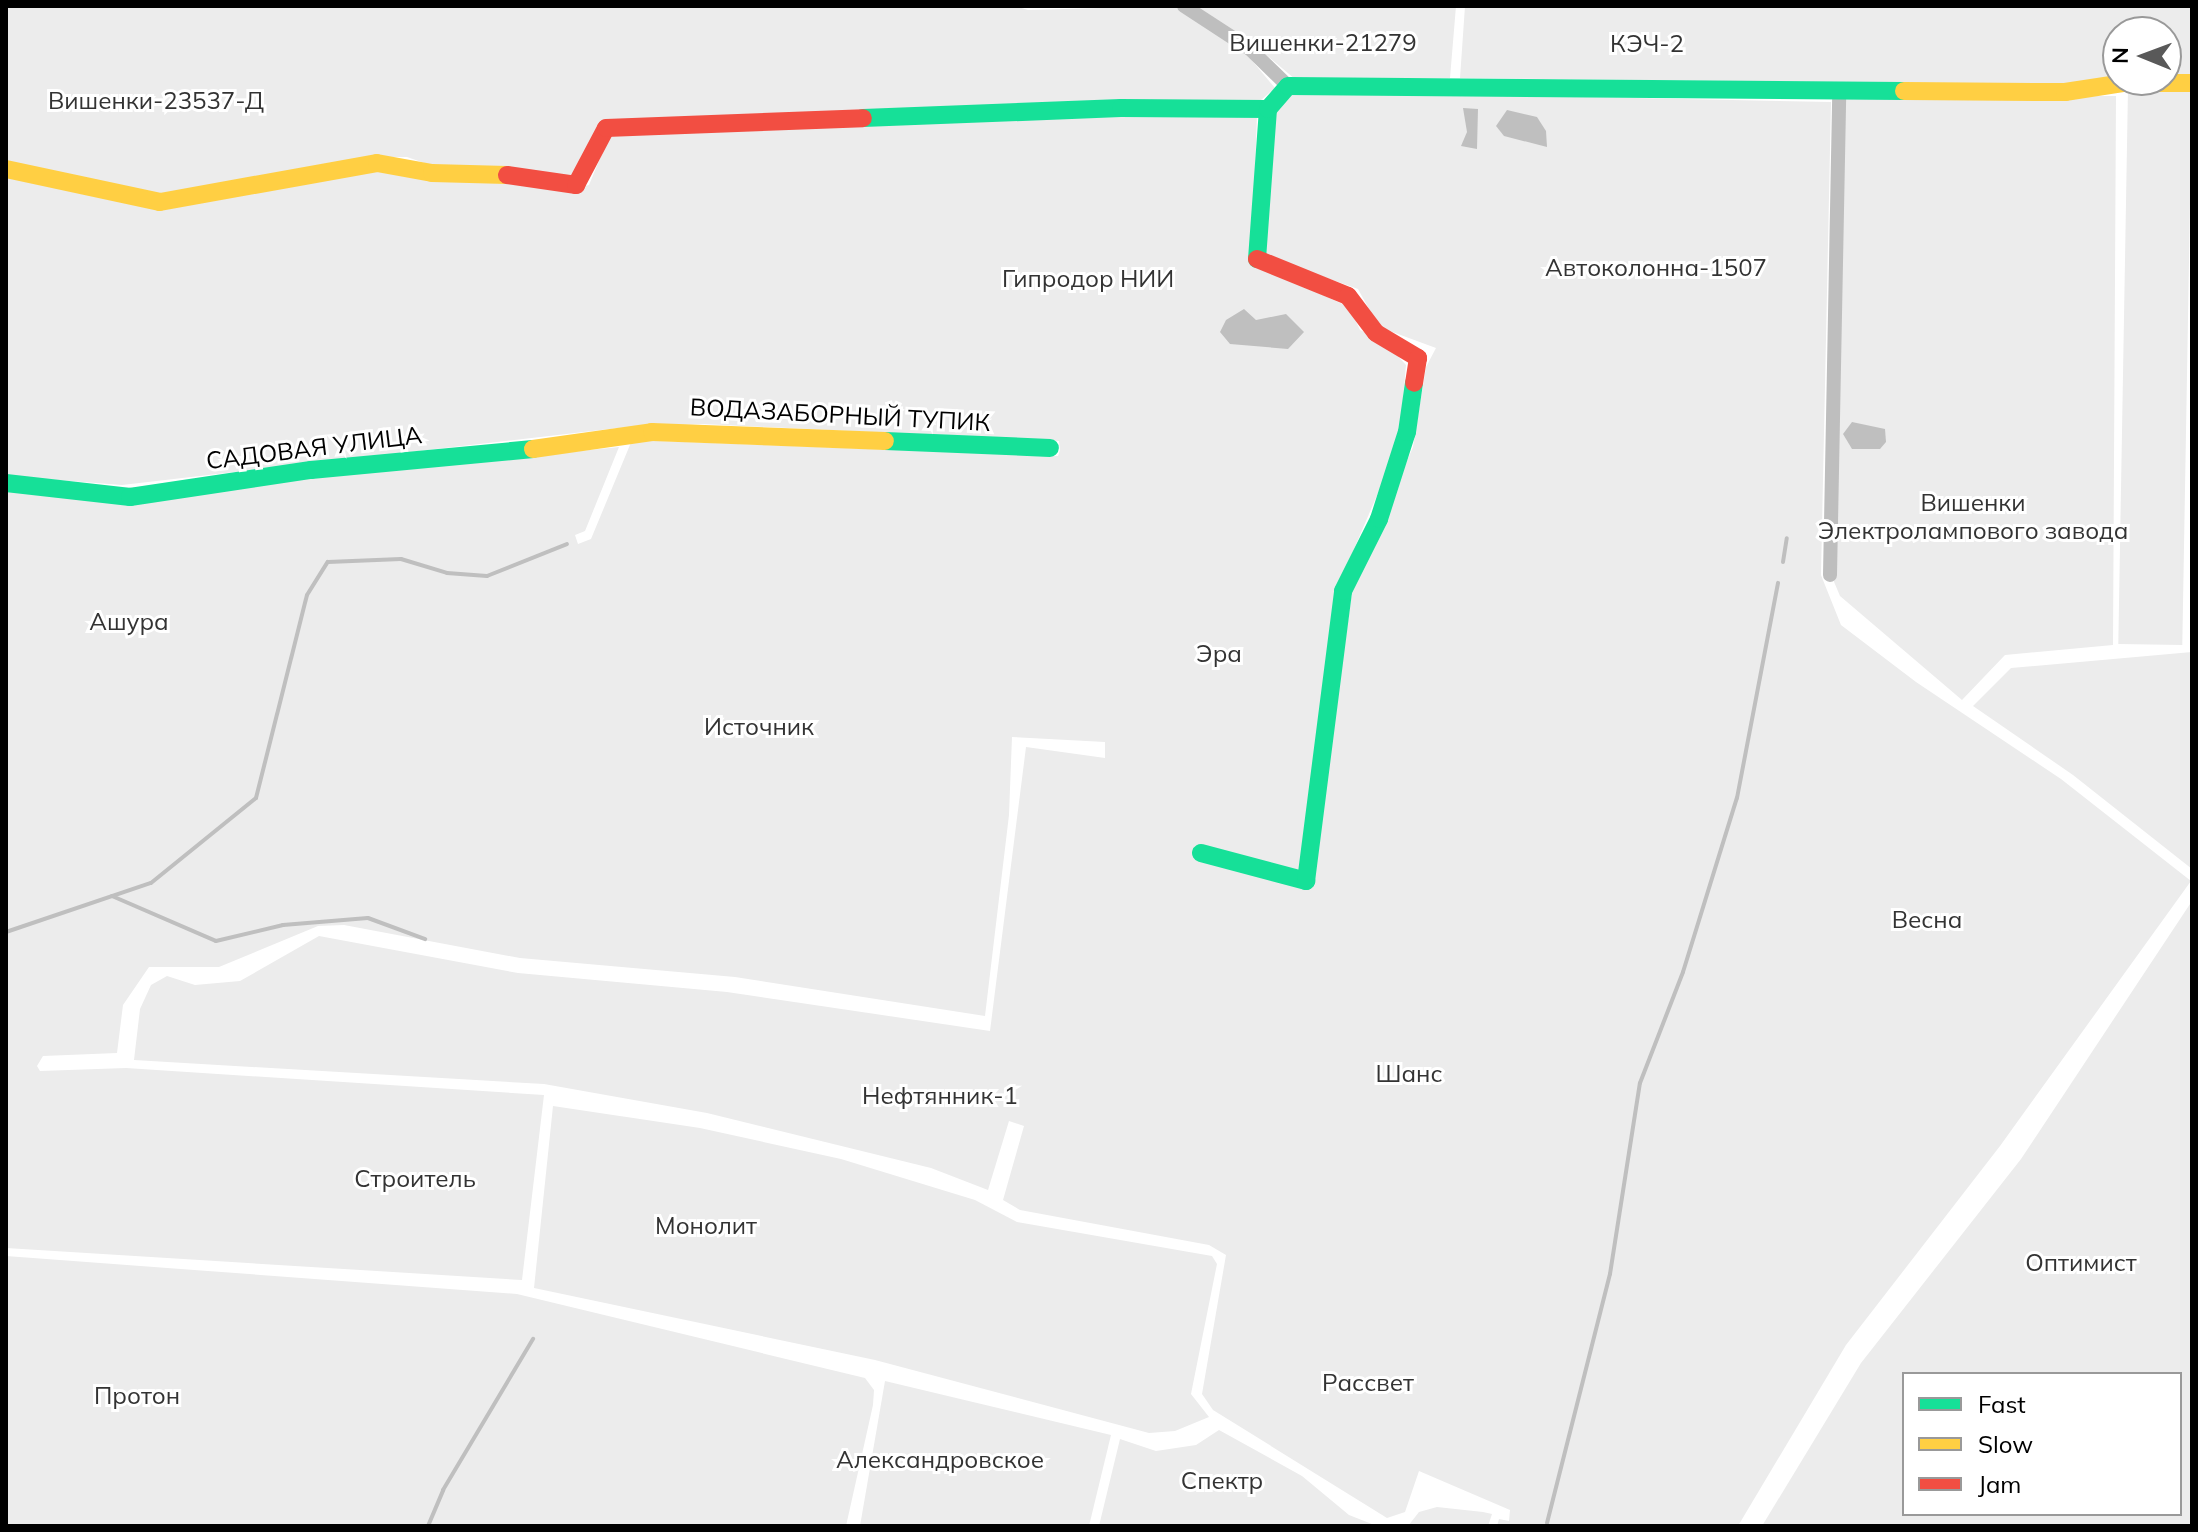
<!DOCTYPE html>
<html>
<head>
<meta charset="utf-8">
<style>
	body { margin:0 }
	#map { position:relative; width:2198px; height:1532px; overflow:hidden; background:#fff; font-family:Mulish,sans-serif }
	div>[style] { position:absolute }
	.green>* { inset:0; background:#ececec; transform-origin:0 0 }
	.water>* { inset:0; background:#bfbfbf }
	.stream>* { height:4px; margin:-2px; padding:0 2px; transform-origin:2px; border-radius:2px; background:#bfbfbf }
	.street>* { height:14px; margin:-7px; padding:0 7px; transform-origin:7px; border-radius:7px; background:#bebebe }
	.fast>* { height:18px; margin:-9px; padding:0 9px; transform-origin:9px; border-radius:9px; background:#16e098 }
	.slow>* { height:18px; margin:-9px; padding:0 9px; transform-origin:9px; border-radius:9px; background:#ffcf43 }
	.jam>* { height:18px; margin:-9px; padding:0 9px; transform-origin:9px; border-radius:9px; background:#f24e42 }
	span { translate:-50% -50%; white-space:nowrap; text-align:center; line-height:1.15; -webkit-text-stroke:6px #fff; paint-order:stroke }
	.park-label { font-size:24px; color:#333 }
	.street-label { font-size:24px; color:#000 }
	.frame { position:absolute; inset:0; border:8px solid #000; pointer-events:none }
	.legend { position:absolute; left:1902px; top:1372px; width:280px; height:144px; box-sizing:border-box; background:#fff; border:2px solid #999; margin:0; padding:10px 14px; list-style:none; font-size:24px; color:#000 }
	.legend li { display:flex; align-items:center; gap:16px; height:40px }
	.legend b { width:40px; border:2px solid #999 }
	.north { position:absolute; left:2102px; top:16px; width:80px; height:80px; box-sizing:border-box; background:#fff; border:2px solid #999; border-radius:50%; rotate:271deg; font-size:22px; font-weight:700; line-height:32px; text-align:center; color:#000 }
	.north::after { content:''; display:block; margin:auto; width:28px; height:36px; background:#595959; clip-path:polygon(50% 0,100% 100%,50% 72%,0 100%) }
</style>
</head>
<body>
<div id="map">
	<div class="green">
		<i style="clip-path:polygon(6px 6px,1015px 6px,1028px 10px,1174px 6px,1244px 51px,1275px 88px,1254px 106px,602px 120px,575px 175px,557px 181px,439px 168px,407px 157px,367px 157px,159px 198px,6px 166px)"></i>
		<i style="clip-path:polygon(1190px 6px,1456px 6px,1450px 78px,1295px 79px,1252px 43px)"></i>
		<i style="clip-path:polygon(1465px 6px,2192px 6px,2192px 76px,2166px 75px,2166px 32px,2118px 32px,2118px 77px,2089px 85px,1460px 78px)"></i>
		<i style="left:2128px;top:88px;width:64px;height:556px;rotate:1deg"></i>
		<i style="clip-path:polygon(1297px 91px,1831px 102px,1821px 575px,1841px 625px,1916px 682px,2061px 779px,2191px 881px,2000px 1146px,1846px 1345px,1738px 1526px,1497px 1526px,1499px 1519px,1509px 1521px,1510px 1510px,1419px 1471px,1405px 1512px,1387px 1518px,1213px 1410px,1202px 1394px,1226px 1255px,1209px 1245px,1020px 1210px,1003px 1200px,1024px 1126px,1009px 1121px,988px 1190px,931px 1168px,707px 1113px,544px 1084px,134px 1060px,140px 1009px,151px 985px,167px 976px,195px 985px,240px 981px,319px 936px,518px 973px,727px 992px,990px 1031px,1026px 747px,1105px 758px,1105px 742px,1012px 737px,1009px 815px,985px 1016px,735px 977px,520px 958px,344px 925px,318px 926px,219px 967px,149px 967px,123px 1005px,117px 1053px,43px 1056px,37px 1066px,40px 1071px,126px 1068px,544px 1095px,522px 1280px,6px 1248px,6px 487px,215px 488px,619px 447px,585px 531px,575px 535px,578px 544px,591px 539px,632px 440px,1058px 456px,1060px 450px,1059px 441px,702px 424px,618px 428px,122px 485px,6px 476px,6px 174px,157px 208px,370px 168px,571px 189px,589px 185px,610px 134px,1111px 115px,1257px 115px,1252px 263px,1349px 307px,1360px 330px,1384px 341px,1406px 365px,1399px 444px,1342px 577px,1311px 889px,1353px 585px,1413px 447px,1426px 367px,1436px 348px,1379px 327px,1358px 289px,1262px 255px,1274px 109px)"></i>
		<i style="clip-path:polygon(1843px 96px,2116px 96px,2113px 645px,2005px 655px,1962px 700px,1840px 596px,1832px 577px)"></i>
		<i style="clip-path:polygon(2192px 652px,2192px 869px,2073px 775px,1973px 706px,2011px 668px)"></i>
		<i style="clip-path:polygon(evenodd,2192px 901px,2192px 1526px,1762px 1526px,1861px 1363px,2021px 1159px,2192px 901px,1904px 1374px,2180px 1374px,2180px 1514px,1904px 1514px,1904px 1374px)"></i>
		<i style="clip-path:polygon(553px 1106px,700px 1128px,841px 1159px,975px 1200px,1017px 1222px,1212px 1256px,1217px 1264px,1191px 1394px,1209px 1417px,1175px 1431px,1149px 1433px,875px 1360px,534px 1288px)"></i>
		<i style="clip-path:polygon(6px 1256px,517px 1294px,865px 1378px,874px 1390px,873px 1405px,846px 1526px,6px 1526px)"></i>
		<i style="clip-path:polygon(885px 1381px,1111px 1435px,1089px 1526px,860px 1526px)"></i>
		<i style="clip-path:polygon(1219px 1430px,1302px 1476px,1349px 1515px,1377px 1526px,1099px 1526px,1120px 1439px,1156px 1451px,1196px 1445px)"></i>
		<i style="clip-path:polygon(1437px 1507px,1483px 1512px,1492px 1514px,1488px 1526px,1408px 1526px,1419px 1512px)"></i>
	</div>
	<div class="water">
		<i style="clip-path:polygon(1463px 108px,1478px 109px,1477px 149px,1461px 146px,1467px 132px)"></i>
		<i style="clip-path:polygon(1507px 110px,1537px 117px,1546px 131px,1547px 147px,1504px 136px,1496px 126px)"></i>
		<i style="clip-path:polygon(1244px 309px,1256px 320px,1286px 314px,1304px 332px,1288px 349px,1230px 344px,1220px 332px,1226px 320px)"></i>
		<i style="clip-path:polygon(1852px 422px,1885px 429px,1886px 442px,1880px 449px,1852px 449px,1843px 434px)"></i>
	</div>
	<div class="stream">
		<i style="left:1783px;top:562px;width:24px;rotate:-81deg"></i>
		<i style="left:112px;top:896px;width:113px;rotate:23.4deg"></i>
		<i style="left:216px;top:941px;width:69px;rotate:-13.4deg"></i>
		<i style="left:283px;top:925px;width:85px;rotate:-4.7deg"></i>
		<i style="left:368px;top:918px;width:61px;rotate:20.2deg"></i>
		<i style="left:6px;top:932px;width:153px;rotate:-18.7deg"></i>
		<i style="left:151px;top:883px;width:135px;rotate:-39deg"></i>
		<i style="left:256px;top:798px;width:209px;rotate:-75.9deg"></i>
		<i style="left:307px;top:595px;width:39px;rotate:-58deg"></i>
		<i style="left:328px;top:562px;width:73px;rotate:-2.4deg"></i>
		<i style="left:401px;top:559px;width:48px;rotate:16.9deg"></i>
		<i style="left:447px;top:573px;width:40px;rotate:4.3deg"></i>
		<i style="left:487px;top:576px;width:86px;rotate:-21.8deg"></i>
		<i style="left:1547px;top:1523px;width:257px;rotate:-75.8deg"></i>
		<i style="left:1610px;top:1274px;width:193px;rotate:-81.1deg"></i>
		<i style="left:1640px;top:1083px;width:119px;rotate:-68.8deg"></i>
		<i style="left:1683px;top:972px;width:182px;rotate:-72.8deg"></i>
		<i style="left:1737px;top:798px;width:219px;rotate:-79.2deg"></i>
		<i style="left:428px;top:1526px;width:39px;rotate:-67deg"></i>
		<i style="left:443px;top:1490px;width:176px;rotate:-59.2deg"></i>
	</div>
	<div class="street">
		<i style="left:1184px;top:6px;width:79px;rotate:33.1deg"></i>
		<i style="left:1250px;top:49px;width:53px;rotate:44.2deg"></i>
		<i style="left:1830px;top:575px;width:486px;rotate:-88.9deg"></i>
	</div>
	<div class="fast">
		<i style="left:863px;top:118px;width:258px;rotate:-2.2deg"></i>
		<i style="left:1121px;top:108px;width:147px;rotate:0.4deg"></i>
		<i style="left:1257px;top:259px;width:150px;rotate:-85.8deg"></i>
		<i style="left:1268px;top:109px;width:30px;rotate:-49deg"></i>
		<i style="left:1288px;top:86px;width:616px;rotate:0.47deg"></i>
		<i style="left:885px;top:441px;width:165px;rotate:2.4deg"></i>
		<i style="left:6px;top:483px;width:125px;rotate:6.4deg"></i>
		<i style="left:130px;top:497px;width:183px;rotate:-8.5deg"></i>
		<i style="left:311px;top:470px;width:223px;rotate:-5.4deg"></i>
		<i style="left:1201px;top:853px;width:109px;rotate:14.9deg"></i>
		<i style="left:1306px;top:881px;width:292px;rotate:-82.7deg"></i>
		<i style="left:1343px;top:591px;width:80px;rotate:-63.4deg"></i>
		<i style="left:1379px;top:519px;width:91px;rotate:-72.2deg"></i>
		<i style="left:1407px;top:432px;width:49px;rotate:-81.9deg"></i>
	</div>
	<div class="slow">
		<i style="left:1904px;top:91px;width:161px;rotate:0.4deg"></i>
		<i style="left:2065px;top:92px;width:60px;rotate:-8.7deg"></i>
		<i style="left:2124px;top:83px;width:68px"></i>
		<i style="left:6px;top:169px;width:157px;rotate:12.1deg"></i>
		<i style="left:160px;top:202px;width:220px;rotate:-10.2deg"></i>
		<i style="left:377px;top:163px;width:56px;rotate:10.3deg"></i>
		<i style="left:432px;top:173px;width:75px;rotate:1.5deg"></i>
		<i style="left:533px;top:449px;width:120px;rotate:-8.1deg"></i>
		<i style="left:652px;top:432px;width:233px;rotate:2.2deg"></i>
	</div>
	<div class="jam">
		<i style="left:507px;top:175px;width:70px;rotate:8.2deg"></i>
		<i style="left:576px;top:185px;width:64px;rotate:-62.2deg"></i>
		<i style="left:606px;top:128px;width:257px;rotate:-2.2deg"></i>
		<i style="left:1257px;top:259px;width:98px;rotate:22.1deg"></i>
		<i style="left:1348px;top:296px;width:46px;rotate:52.9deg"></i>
		<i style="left:1376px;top:333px;width:49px;rotate:30.8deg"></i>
		<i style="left:1418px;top:358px;width:25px;rotate:99deg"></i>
	</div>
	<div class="park-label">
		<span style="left:1323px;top:43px">Вишенки-21279</span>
		<span style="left:1647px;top:44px">КЭЧ-2</span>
		<span style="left:156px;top:101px">Вишенки-23537-Д</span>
		<span style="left:1656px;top:268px">Автоколонна-1507</span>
		<span style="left:1088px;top:279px">Гипродор НИИ</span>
		<span style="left:1973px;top:517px">Вишенки<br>Электролампового завода</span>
		<span style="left:129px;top:622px">Ашура</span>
		<span style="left:1219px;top:654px">Эра</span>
		<span style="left:759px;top:727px">Источник</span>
		<span style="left:1927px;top:920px">Весна</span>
		<span style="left:1409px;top:1074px">Шанс</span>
		<span style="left:940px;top:1096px">Нефтянник-1</span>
		<span style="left:415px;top:1179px">Строитель</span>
		<span style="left:706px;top:1226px">Монолит</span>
		<span style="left:2081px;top:1263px">Оптимист</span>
		<span style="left:1368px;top:1383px">Рассвет</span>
		<span style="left:137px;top:1396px">Протон</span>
		<span style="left:940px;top:1460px">Александровское</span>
		<span style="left:1222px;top:1481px">Спектр</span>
	</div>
	<div class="street-label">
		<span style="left:840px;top:415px;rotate:3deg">ВОДАЗАБОРНЫЙ ТУПИК</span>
		<span style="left:314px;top:448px;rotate:-7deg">САДОВАЯ УЛИЦА</span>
	</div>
	<div class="frame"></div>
	<ul class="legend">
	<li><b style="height:10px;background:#16e098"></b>Fast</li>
	<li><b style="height:10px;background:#ffcf43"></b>Slow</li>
	<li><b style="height:10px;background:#f24e42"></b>Jam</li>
	</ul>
	<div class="north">N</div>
</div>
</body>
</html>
